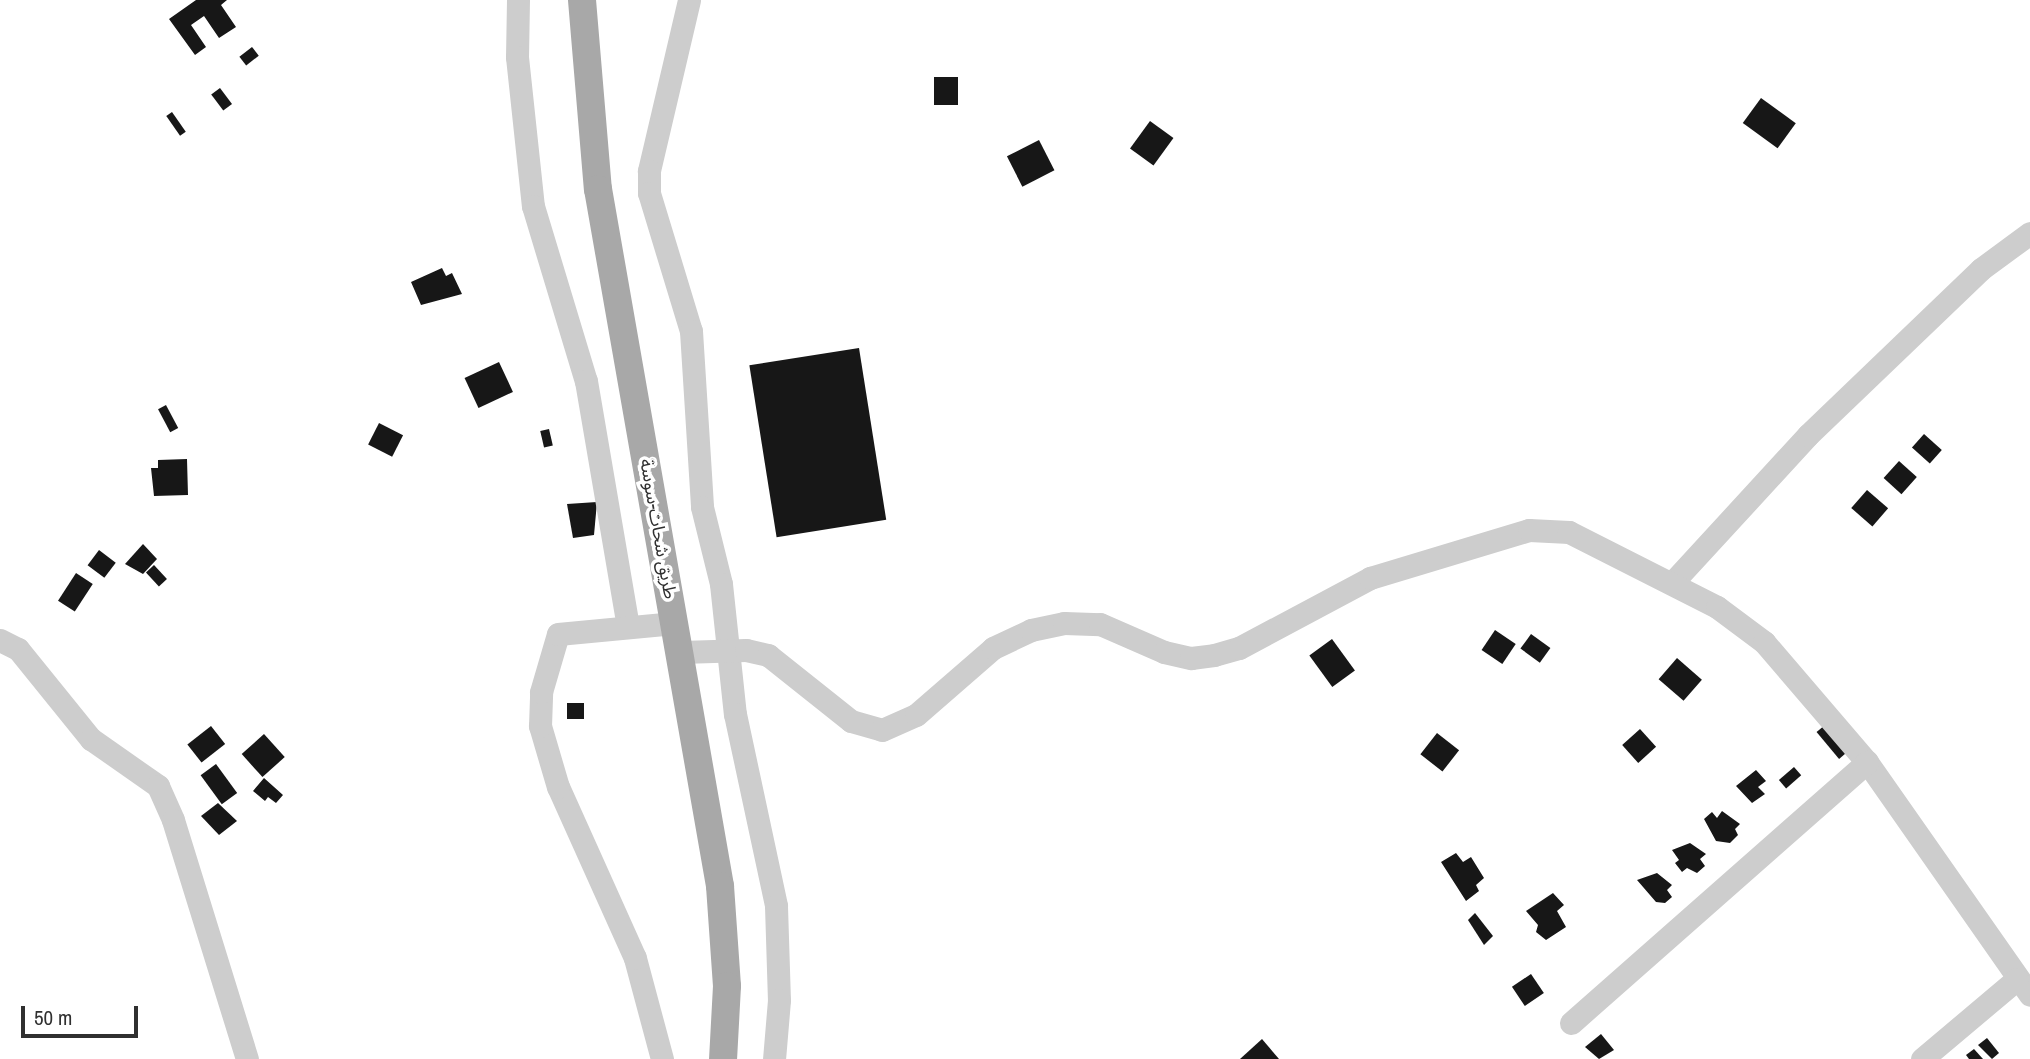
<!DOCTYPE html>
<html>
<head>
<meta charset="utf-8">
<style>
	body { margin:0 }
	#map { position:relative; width:2030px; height:1059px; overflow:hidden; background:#fff; font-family:"Archivo Narrow","Noto Sans Arabic",sans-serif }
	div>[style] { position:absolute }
	.building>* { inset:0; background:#171717; transform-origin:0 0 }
	.minor>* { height:23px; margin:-11.5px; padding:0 11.5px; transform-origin:11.5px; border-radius:11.5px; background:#cdcdcd }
	.major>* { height:28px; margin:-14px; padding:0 14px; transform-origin:14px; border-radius:14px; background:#a8a8a8 }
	span { translate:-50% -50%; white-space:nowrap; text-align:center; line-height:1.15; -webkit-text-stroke:7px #fff; paint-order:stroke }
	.street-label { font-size:18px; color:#303030 }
	.scale { position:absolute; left:21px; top:1006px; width:117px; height:32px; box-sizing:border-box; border:4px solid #303030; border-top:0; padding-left:9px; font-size:21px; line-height:24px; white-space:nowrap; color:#303030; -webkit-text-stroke:5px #fff; paint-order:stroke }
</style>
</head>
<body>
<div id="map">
	<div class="building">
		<i style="clip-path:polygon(196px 0,227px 0,221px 5px,236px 27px,219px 38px,204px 16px,191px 25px,206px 47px,195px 55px,169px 19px)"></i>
		<i style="left:252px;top:47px;width:11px;height:16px;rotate:52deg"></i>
		<i style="left:934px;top:77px;width:24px;height:28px"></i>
		<i style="left:220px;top:88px;width:20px;height:11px;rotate:53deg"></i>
		<i style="left:1761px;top:98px;width:43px;height:31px;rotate:36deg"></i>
		<i style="left:172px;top:112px;width:24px;height:7px;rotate:55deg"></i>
		<i style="left:1150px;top:121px;width:29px;height:34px;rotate:36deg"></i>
		<i style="left:1039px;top:140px;width:34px;height:36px;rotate:63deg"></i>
		<i style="clip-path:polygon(442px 268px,446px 276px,452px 273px,462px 294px,421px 305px,411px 282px)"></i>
		<i style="left:859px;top:348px;width:174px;height:111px;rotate:81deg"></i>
		<i style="left:499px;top:362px;width:33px;height:38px;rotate:65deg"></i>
		<i style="left:166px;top:405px;width:26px;height:9px;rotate:62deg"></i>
		<i style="left:379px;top:423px;width:27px;height:24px;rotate:27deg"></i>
		<i style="left:549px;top:429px;width:17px;height:9px;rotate:77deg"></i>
		<i style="left:1924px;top:434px;width:24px;height:18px;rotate:42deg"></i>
		<i style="clip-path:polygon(187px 459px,188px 495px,154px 496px,151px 468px,158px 468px,158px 460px)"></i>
		<i style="left:1899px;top:461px;width:24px;height:23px;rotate:42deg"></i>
		<i style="left:1867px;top:490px;width:28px;height:24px;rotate:41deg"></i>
		<i style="clip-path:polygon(597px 502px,594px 535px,573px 538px,567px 504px)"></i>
		<i style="clip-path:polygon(143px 544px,157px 559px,143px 574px,125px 564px)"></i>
		<i style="left:99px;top:550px;width:21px;height:19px;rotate:37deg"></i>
		<i style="left:154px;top:565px;width:19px;height:11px;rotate:47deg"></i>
		<i style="left:76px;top:573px;width:20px;height:33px;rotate:33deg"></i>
		<i style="left:1495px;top:630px;width:25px;height:24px;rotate:34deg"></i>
		<i style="left:1531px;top:634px;width:24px;height:18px;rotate:36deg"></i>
		<i style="left:1332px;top:639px;width:39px;height:28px;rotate:54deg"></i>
		<i style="left:1677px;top:658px;width:33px;height:28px;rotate:41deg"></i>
		<i style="left:567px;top:703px;width:17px;height:16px"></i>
		<i style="left:1825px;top:725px;width:35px;height:11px;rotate:50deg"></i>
		<i style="left:211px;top:726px;width:23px;height:30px;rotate:52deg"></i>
		<i style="left:1640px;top:729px;width:24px;height:24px;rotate:48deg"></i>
		<i style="left:1437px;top:733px;width:28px;height:27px;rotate:38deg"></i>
		<i style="left:264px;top:734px;width:31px;height:30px;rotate:48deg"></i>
		<i style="left:216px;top:764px;width:36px;height:19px;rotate:54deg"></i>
		<i style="left:1794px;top:767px;width:11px;height:20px;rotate:49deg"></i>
		<i style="clip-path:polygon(1756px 770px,1766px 781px,1758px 787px,1765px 794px,1752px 803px,1736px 786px)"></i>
		<i style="clip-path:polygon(264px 778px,283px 795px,276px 803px,268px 797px,265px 801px,253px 791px)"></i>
		<i style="clip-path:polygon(218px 803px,237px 821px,219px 835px,201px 816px)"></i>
		<i style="clip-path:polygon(1722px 811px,1740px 824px,1735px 829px,1738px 835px,1730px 843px,1716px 841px,1704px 819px,1712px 812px,1717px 818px)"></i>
		<i style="clip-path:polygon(1690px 843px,1706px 854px,1700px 859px,1705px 866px,1697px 873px,1687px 868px,1682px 872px,1675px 863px,1679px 860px,1672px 850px)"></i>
		<i style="clip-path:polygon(1456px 853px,1463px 862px,1471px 857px,1484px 878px,1476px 885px,1479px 891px,1466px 901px,1441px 862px)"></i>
		<i style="clip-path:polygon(1657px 873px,1672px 885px,1667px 890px,1672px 897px,1665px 903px,1656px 902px,1637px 880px)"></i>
		<i style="clip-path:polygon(1553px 893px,1564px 905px,1557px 911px,1566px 927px,1546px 940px,1536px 932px,1538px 925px,1526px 911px)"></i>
		<i style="clip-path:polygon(1475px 913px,1493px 936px,1484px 945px,1468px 920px)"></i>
		<i style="left:1531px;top:974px;width:23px;height:23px;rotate:56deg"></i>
		<i style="clip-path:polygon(1601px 1034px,1614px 1050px,1599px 1059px,1585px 1047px)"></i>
		<i style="clip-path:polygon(1987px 1038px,1999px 1053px,1992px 1059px,1978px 1045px)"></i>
		<i style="clip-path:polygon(1262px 1039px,1279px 1059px,1240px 1059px)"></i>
		<i style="clip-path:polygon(1974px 1049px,1983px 1059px,1969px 1059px,1966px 1055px)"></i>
	</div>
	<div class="minor">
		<i style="left:518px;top:0;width:57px;rotate:91deg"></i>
		<i style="left:517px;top:57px;width:150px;rotate:83.9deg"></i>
		<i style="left:533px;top:206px;width:183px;rotate:73.2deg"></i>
		<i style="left:586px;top:381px;width:249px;rotate:80.3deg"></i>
		<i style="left:689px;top:0;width:176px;rotate:103.2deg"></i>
		<i style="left:649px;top:171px;width:22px;rotate:90deg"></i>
		<i style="left:649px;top:193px;width:144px;rotate:73.1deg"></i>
		<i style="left:691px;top:331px;width:176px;rotate:86.4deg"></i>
		<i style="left:702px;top:507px;width:79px;rotate:76.1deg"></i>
		<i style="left:721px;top:584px;width:131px;rotate:83.9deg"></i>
		<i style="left:735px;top:714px;width:196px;rotate:77.9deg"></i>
		<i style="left:776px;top:906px;width:94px;rotate:88.2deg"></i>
		<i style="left:779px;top:1000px;width:59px;rotate:94.8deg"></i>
		<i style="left:1672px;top:583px;width:201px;rotate:-47.4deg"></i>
		<i style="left:1808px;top:435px;width:240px;rotate:-43.8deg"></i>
		<i style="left:1981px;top:269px;width:61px;rotate:-36.3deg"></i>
		<i style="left:0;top:640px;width:20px;rotate:27deg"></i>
		<i style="left:18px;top:649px;width:116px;rotate:51deg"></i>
		<i style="left:91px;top:739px;width:82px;rotate:35deg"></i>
		<i style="left:158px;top:786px;width:37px;rotate:66deg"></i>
		<i style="left:173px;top:820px;width:250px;rotate:72.8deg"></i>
		<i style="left:681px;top:652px;width:65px;rotate:-1.8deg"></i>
		<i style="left:746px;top:650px;width:23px;rotate:13deg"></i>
		<i style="left:768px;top:655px;width:106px;rotate:38.5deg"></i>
		<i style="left:851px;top:721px;width:32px;rotate:16deg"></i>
		<i style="left:882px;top:730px;width:37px;rotate:-24deg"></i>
		<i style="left:916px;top:715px;width:102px;rotate:-41deg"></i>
		<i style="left:993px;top:648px;width:42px;rotate:-25.3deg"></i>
		<i style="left:1031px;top:630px;width:34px;rotate:-12deg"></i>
		<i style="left:1064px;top:623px;width:36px;rotate:2deg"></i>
		<i style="left:1100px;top:624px;width:70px;rotate:23.6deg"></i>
		<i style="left:1164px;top:652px;width:28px;rotate:13deg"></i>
		<i style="left:1191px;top:658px;width:23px;rotate:-7deg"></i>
		<i style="left:1214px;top:655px;width:26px;rotate:-16deg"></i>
		<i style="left:1239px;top:648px;width:149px;rotate:-28.1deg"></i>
		<i style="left:1370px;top:578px;width:166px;rotate:-16.8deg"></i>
		<i style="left:1529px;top:530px;width:40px;rotate:2.9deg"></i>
		<i style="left:1569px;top:532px;width:166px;rotate:26.9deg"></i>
		<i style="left:1717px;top:607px;width:59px;rotate:36.7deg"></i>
		<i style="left:1764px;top:642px;width:158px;rotate:49.4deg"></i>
		<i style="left:1867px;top:762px;width:284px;rotate:55deg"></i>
		<i style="left:1571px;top:1023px;width:395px;rotate:-41.4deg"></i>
		<i style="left:662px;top:1059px;width:105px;rotate:-105deg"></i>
		<i style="left:635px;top:958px;width:188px;rotate:-114.2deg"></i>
		<i style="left:558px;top:787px;width:64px;rotate:-106.4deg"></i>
		<i style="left:540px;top:726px;width:34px;rotate:-88deg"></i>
		<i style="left:541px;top:692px;width:60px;rotate:-73.7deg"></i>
		<i style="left:558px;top:634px;width:117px;rotate:-5.4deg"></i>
		<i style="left:1922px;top:1059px;width:124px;rotate:-40.1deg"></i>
	</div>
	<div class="major">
		<i style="left:582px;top:0;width:190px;rotate:85.2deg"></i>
		<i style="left:598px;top:189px;width:708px;rotate:80.07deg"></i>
		<i style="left:720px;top:886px;width:100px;rotate:86deg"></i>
		<i style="left:727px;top:986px;width:73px;rotate:93.1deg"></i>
	</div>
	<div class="street-label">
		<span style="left:658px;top:529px;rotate:80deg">طريق شحات-سوسة</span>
	</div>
	<div class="scale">50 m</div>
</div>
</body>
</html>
